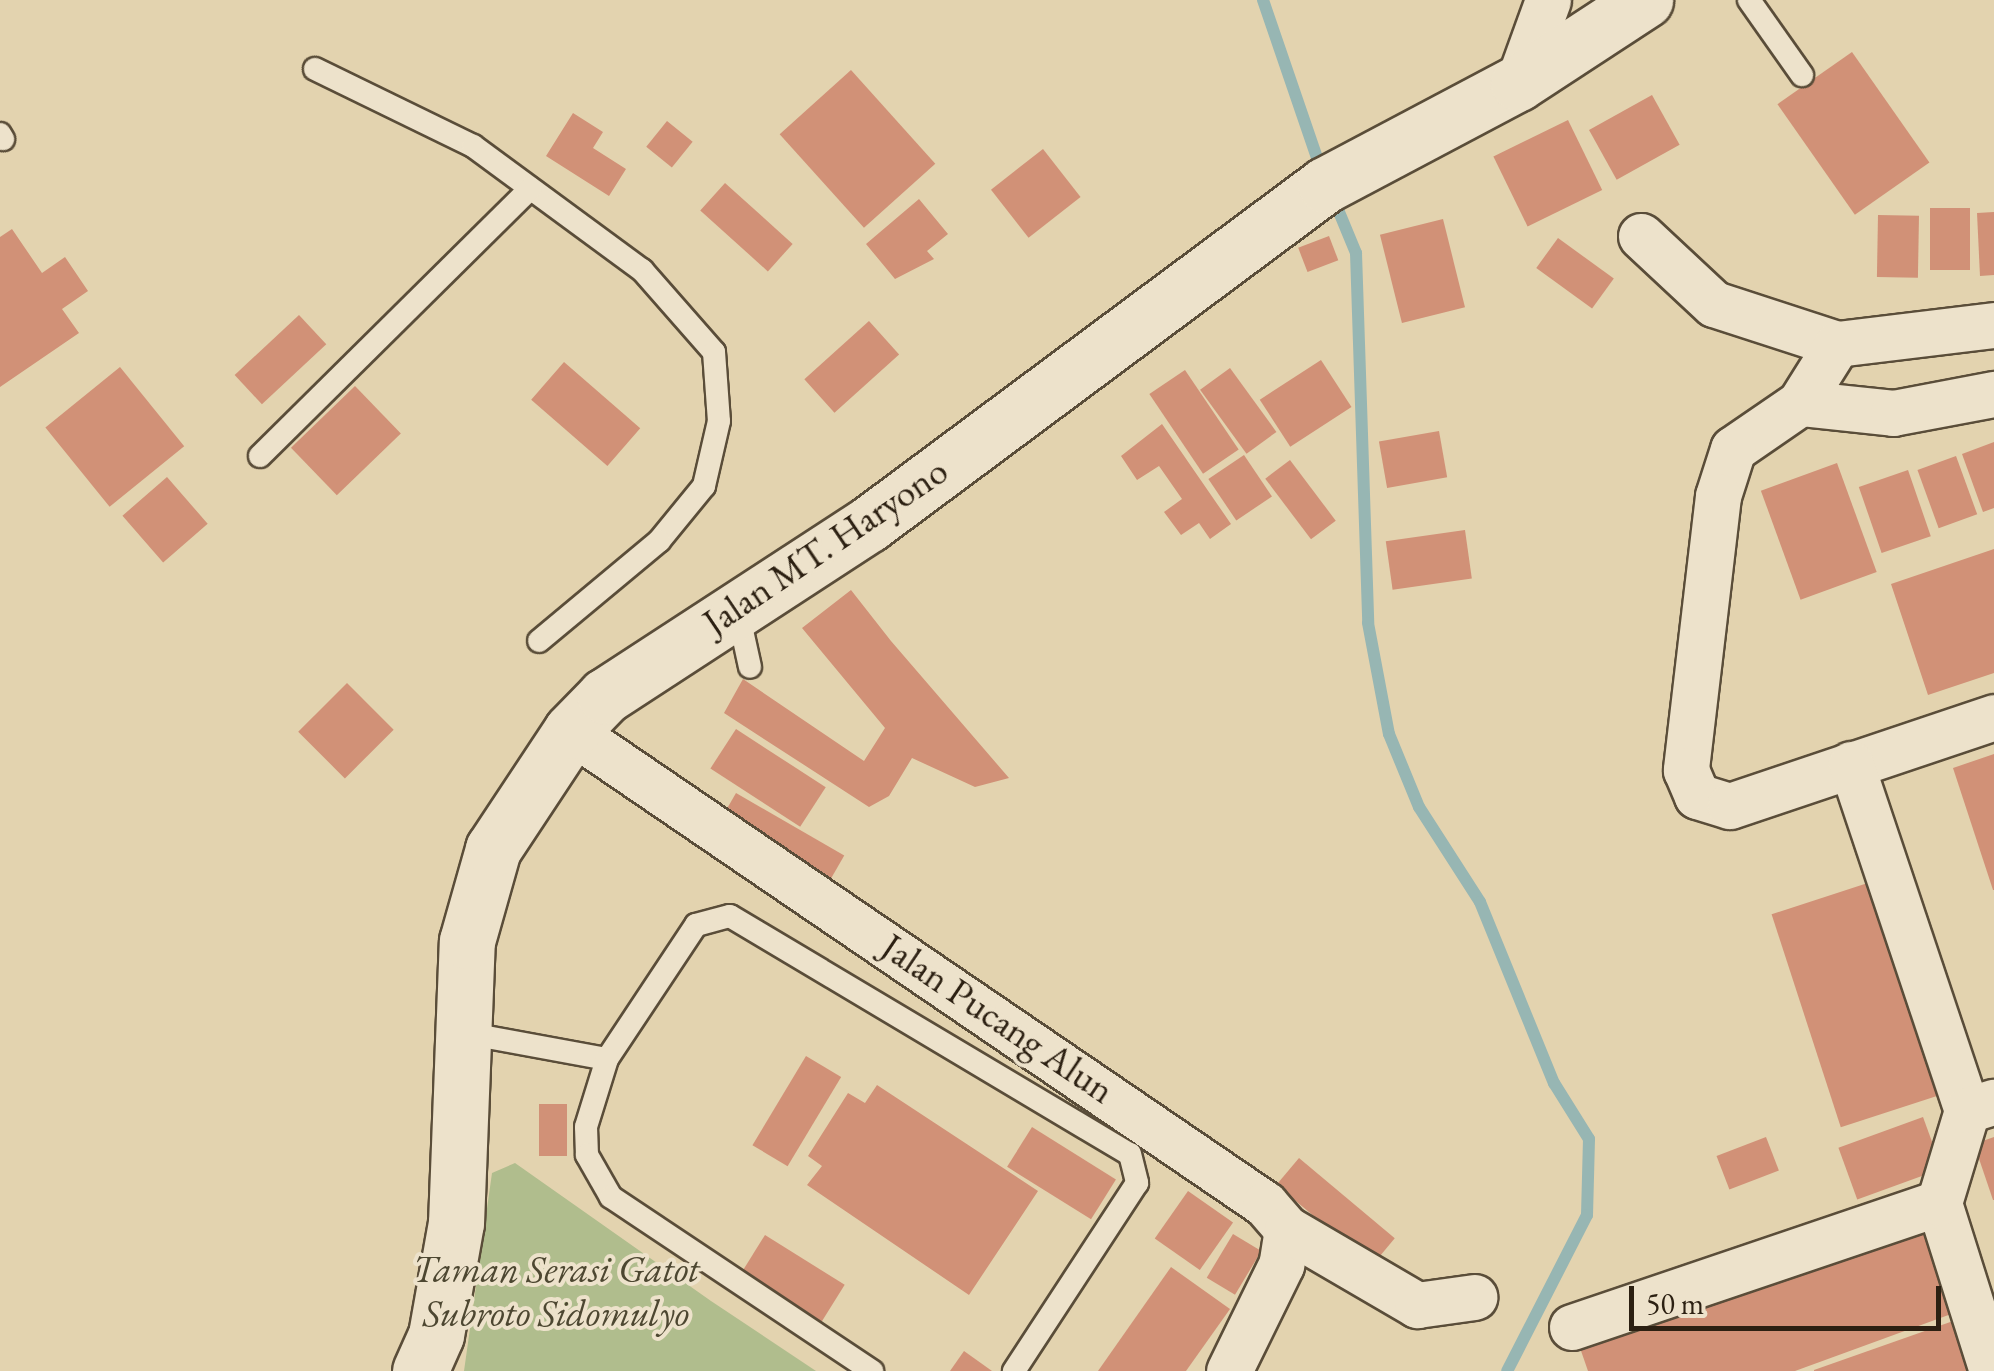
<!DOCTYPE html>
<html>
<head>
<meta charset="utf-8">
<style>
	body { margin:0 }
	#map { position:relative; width:1994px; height:1371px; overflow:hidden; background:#e3d3af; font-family:"EB Garamond",serif }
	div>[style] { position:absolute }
	.green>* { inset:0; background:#b0bd8d }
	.stream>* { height:12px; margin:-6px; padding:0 6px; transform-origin:6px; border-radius:6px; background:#97b6b3 }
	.building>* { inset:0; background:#d19177; transform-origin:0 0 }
	.roads { filter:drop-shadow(2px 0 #5a4d39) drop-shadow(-2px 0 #5a4d39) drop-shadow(0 2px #5a4d39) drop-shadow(0 -2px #5a4d39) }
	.lane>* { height:22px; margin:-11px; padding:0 11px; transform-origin:11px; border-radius:11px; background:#ede2cb }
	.street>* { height:45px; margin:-22.5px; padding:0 22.5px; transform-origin:22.5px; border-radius:22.5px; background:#ede2cb }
	.secondary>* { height:55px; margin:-27.5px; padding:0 27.5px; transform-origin:27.5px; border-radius:27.5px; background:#ede2cb }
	span { translate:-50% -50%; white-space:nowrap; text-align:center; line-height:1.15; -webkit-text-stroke:8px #ede2cb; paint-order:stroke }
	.street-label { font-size:38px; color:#2c2012 }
	.park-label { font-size:38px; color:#4d4731; font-style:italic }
	.scale { position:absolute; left:1629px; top:1286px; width:312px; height:45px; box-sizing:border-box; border:5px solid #2c2012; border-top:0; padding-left:12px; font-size:30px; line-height:35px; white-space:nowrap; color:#2c2012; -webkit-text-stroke:8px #ede2cb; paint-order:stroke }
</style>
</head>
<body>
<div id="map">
	<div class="green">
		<i style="clip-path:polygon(515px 1163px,711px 1301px,816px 1371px,464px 1371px,492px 1173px)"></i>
	</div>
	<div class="stream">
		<i style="left:1263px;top:0;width:182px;rotate:71.1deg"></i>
		<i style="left:1332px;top:195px;width:63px;rotate:67.5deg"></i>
		<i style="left:1356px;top:253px;width:370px;rotate:88.1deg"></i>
		<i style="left:1368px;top:623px;width:113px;rotate:79.3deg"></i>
		<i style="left:1389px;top:734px;width:79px;rotate:67.7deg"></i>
		<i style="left:1419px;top:807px;width:113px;rotate:57.3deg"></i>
		<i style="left:1480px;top:902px;width:196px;rotate:67.8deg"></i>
		<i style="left:1554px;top:1083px;width:66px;rotate:58deg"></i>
		<i style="left:1589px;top:1139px;width:76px;rotate:91.5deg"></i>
		<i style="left:1587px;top:1215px;width:175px;rotate:117.1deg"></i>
	</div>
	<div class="building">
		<i style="left:1852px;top:52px;width:135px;height:91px;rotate:55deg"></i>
		<i style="left:851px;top:70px;width:126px;height:96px;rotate:48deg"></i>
		<i style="left:1652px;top:95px;width:57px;height:72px;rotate:61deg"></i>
		<i style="clip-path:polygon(573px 113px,603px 132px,593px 148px,626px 169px,609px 196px,546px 156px)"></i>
		<i style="left:1568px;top:120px;width:78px;height:83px;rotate:64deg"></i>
		<i style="left:667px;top:121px;width:33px;height:33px;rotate:39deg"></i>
		<i style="left:1043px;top:149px;width:61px;height:66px;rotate:52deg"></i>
		<i style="left:725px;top:183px;width:91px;height:37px;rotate:42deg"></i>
		<i style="clip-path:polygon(919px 199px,948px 234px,927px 251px,934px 259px,895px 279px,866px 244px)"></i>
		<i style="left:1930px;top:208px;width:40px;height:62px"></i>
		<i style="clip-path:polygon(1994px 212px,1994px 275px,1980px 276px,1977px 213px)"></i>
		<i style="left:1878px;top:215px;width:41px;height:62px;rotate:1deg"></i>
		<i style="left:1443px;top:219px;width:91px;height:65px;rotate:76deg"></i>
		<i style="clip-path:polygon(12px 229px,42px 273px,65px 257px,88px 291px,62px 309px,79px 333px,0 387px,0 237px)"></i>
		<i style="left:1329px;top:236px;width:26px;height:33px;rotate:69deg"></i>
		<i style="left:1558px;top:238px;width:69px;height:37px;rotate:36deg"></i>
		<i style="left:299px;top:315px;width:40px;height:88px;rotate:47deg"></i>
		<i style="left:869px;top:321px;width:45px;height:87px;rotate:48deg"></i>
		<i style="left:1321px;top:360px;width:56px;height:73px;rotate:57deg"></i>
		<i style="left:564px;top:362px;width:101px;height:50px;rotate:41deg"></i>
		<i style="left:120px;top:367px;width:102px;height:96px;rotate:51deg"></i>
		<i style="left:1230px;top:368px;width:79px;height:37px;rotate:54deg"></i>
		<i style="left:1185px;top:370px;width:96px;height:43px;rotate:56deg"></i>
		<i style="left:355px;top:386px;width:66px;height:89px;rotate:46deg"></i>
		<i style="clip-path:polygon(1162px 424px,1231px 524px,1210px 539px,1199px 523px,1181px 535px,1164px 512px,1182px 499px,1159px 466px,1137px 480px,1121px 456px)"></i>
		<i style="left:1439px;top:431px;width:47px;height:61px;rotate:80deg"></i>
		<i style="clip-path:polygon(1994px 442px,1994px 508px,1983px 512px,1962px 454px)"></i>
		<i style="left:1244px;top:455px;width:50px;height:43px;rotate:56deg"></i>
		<i style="left:1956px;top:456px;width:62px;height:41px;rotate:70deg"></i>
		<i style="left:1290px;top:460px;width:76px;height:31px;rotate:53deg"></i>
		<i style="left:1837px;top:463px;width:116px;height:81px;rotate:70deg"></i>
		<i style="left:1908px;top:470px;width:70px;height:52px;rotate:71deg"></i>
		<i style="left:167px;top:477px;width:62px;height:59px;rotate:49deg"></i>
		<i style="left:1465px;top:530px;width:49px;height:80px;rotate:82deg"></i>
		<i style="clip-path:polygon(1994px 549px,1994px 673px,1928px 695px,1891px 584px)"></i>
		<i style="clip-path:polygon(851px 590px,891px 641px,1009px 778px,975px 787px,912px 758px,889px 796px,869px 807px,724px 713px,743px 679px,864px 761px,885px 728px,802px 628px)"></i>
		<i style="left:347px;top:683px;width:66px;height:69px;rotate:45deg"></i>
		<i style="left:736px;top:729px;width:107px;height:47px;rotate:33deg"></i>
		<i style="clip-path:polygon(1994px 754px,1994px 890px,1993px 890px,1953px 768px)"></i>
		<i style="left:736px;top:793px;width:125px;height:34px;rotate:30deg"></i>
		<i style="left:1880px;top:879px;width:224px;height:114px;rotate:72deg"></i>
		<i style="left:806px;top:1056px;width:41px;height:104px;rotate:31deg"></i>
		<i style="clip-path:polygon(877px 1085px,1038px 1191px,969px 1295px,807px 1185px,822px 1166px,808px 1156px,848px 1093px,865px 1103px)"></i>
		<i style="left:539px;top:1104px;width:28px;height:52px"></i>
		<i style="left:1923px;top:1117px;width:55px;height:90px;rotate:70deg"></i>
		<i style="left:1032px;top:1127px;width:99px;height:47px;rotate:32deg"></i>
		<i style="left:1766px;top:1137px;width:36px;height:53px;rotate:69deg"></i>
		<i style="clip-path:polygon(1994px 1137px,1994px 1200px,1993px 1200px,1974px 1144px)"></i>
		<i style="left:1299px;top:1158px;width:125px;height:35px;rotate:40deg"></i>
		<i style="left:1188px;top:1191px;width:55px;height:58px;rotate:35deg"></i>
		<i style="clip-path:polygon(1921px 1222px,1954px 1313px,1795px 1371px,1588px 1371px,1579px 1345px)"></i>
		<i style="left:1233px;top:1234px;width:33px;height:51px;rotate:31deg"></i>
		<i style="left:765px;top:1235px;width:94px;height:49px;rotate:32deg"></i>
		<i style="clip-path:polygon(1171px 1267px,1230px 1309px,1186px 1371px,1098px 1371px)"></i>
		<i style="clip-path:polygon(1956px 1320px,1975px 1371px,1814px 1371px,1814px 1370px)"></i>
		<i style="clip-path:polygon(964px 1351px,992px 1371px,950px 1371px)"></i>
	</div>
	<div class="roads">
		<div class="lane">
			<i style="left:1749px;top:0;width:92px;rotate:54.8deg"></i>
			<i style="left:315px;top:69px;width:176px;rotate:26deg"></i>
			<i style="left:473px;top:146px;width:210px;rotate:36.3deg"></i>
			<i style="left:642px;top:270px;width:109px;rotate:48.7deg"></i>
			<i style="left:714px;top:352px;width:69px;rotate:85.9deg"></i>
			<i style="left:719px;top:421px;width:67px;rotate:103deg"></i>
			<i style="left:704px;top:486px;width:71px;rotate:129.3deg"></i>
			<i style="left:659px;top:541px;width:156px;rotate:140.2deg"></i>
			<i style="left:0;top:134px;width:6px;rotate:59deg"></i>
			<i style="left:260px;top:456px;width:380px;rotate:-44.7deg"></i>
			<i style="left:738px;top:612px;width:56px;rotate:77.7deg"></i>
			<i style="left:465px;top:1033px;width:144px;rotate:10.4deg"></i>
			<i style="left:607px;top:1059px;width:161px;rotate:-56.4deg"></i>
			<i style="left:696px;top:925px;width:35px;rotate:-15deg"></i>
			<i style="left:730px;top:916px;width:465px;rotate:30.8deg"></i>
			<i style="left:1130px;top:1154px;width:30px;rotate:76deg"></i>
			<i style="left:1137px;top:1183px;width:225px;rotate:123.2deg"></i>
			<i style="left:607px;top:1059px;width:71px;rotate:107.2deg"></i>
			<i style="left:586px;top:1127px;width:28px;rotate:88deg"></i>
			<i style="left:587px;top:1155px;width:48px;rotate:60.3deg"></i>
			<i style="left:611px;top:1197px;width:314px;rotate:33.7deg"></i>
		</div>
		<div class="street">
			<i style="left:1518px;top:83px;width:88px;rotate:-70.1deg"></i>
			<i style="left:1641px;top:236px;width:100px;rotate:43deg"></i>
			<i style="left:1714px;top:304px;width:129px;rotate:18deg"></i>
			<i style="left:1994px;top:325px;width:158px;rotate:173.1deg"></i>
			<i style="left:1837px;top:344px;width:70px;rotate:122.1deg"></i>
			<i style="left:1800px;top:403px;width:81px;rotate:145.5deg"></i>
			<i style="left:1733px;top:449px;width:49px;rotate:107.7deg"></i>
			<i style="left:1718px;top:496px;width:276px;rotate:96.7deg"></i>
			<i style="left:1686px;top:770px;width:28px;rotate:67deg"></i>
			<i style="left:1697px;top:796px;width:34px;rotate:17deg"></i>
			<i style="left:1730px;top:806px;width:279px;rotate:-18.6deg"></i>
			<i style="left:1800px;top:403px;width:94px;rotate:6.1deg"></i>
			<i style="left:1893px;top:413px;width:103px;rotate:-10.7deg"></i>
			<i style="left:571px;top:731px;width:840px;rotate:34.28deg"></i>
			<i style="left:1265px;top:1204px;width:33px;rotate:49deg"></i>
			<i style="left:1287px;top:1229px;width:36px;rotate:99deg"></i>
			<i style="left:1281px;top:1265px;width:118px;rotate:116.1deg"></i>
			<i style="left:1851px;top:764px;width:365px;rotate:71.5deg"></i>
			<i style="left:1939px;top:1203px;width:176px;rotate:72.5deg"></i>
			<i style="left:1287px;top:1229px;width:151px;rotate:30.3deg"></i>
			<i style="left:1417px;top:1305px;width:58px;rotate:-8deg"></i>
			<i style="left:1572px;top:1327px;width:387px;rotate:-18.7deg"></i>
			<i style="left:1939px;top:1203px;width:97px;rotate:-73.2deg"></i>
			<i style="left:1967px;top:1110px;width:28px;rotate:-17deg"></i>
		</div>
		<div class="secondary">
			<i style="left:420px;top:1371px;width:39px;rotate:-66deg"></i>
			<i style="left:436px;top:1335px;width:114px;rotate:-79.9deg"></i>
			<i style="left:456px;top:1223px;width:282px;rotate:-87.8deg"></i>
			<i style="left:467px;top:941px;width:96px;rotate:-74.2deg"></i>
			<i style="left:493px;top:849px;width:141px;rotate:-56.5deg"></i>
			<i style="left:571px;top:731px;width:49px;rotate:-45.8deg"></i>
			<i style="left:605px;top:696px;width:315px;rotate:-33.1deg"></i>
			<i style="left:869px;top:524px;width:568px;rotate:-36.63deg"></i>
			<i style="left:1325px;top:185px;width:218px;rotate:-27.9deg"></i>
			<i style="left:1518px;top:83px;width:152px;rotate:-33.2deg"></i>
		</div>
	</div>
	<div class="street-label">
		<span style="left:825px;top:546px;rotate:-34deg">Jalan MT. Haryono</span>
		<span style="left:998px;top:1018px;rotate:34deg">Jalan Pucang Alun</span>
	</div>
	<div class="park-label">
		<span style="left:556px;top:1291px">Taman Serasi Gatot<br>Subroto Sidomulyo</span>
	</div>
	<div class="scale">50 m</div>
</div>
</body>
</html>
